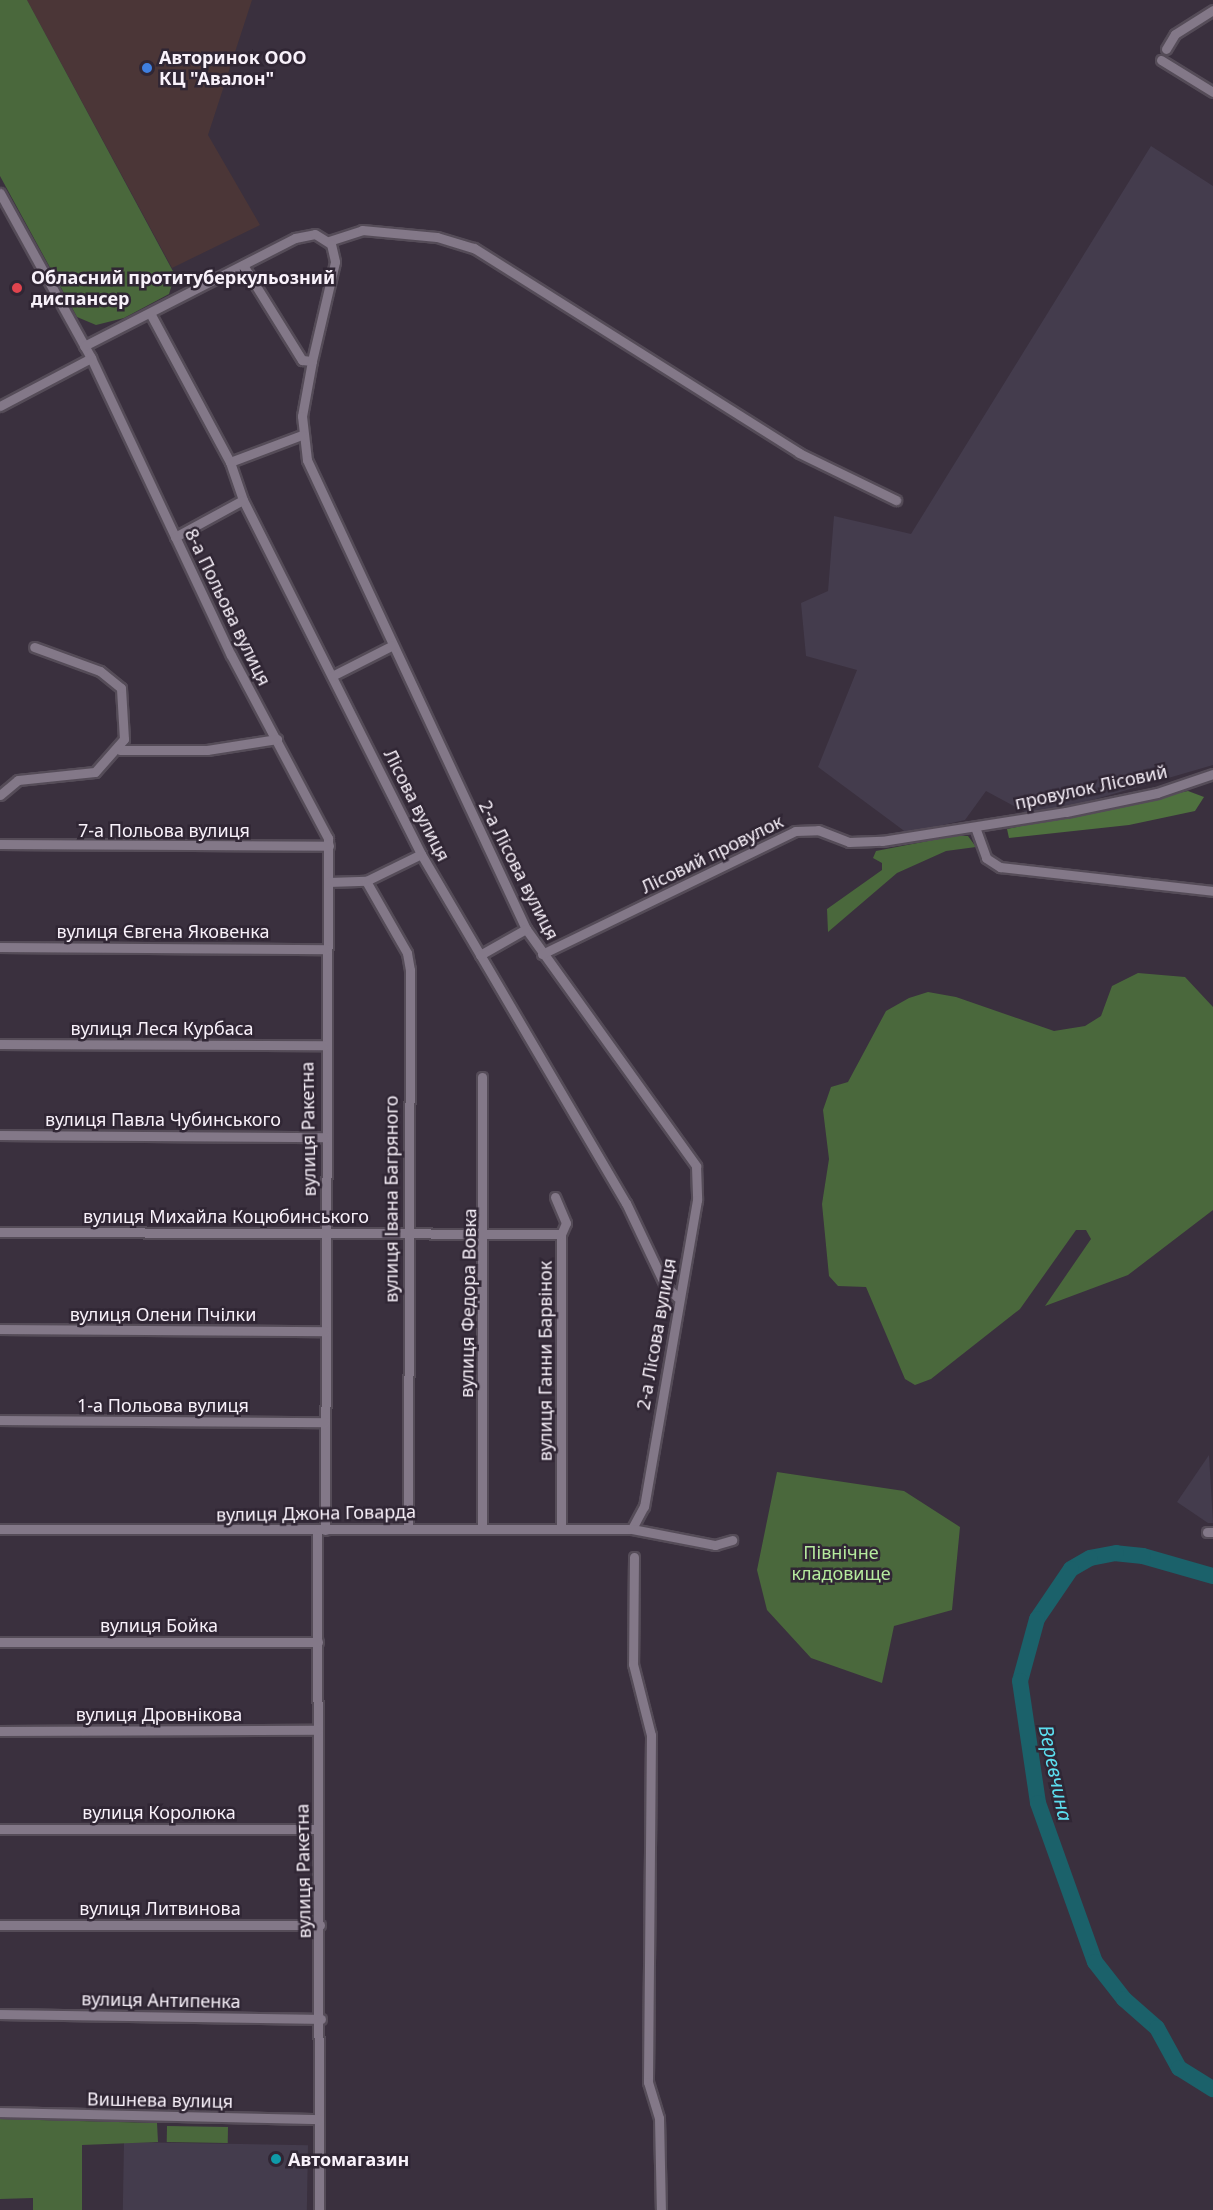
<!DOCTYPE html>
<html>
<head>
<meta charset="utf-8">
<style>
	body { margin:0 }
	#map { position:relative; width:1213px; height:2210px; overflow:hidden; background:#3a303e; font-family:"Noto Sans",sans-serif }
	div>[style] { position:absolute }
	.commercial>* { inset:0; background:#4b3637 }
	.industrial>* { inset:0; background:#443c4d; transform-origin:0 0 }
	.green>* { inset:0; background:#4a683c; transform-origin:0 0 }
	.forest>* { inset:0; background:#4f713f }
	.river>* { height:16px; margin:-8px; padding:0 8px; transform-origin:8px; border-radius:8px; background:#1b616a }
	.roads { filter:drop-shadow(2px 0 #554c58) drop-shadow(-2px 0 #554c58) drop-shadow(0 2px #554c58) drop-shadow(0 -2px #554c58) }
	.minor>* { height:9px; margin:-4.5px; padding:0 4.5px; transform-origin:4.5px; border-radius:4.5px; background:#837888 }
	.dots>* { width:16px; height:16px; translate:-50% -50%; box-sizing:border-box; border:3px solid #302634; border-radius:50% }
	span { translate:-50% -50%; white-space:nowrap; text-align:center; line-height:1.15; -webkit-text-stroke:5px #302634; paint-order:stroke }
	.poi-label { font-size:18px; color:#f8f1fa; font-weight:700 }
	.left { translate:0 -50%; text-align:left }
	.street-label { font-size:18px; color:#f8f1fa }
	.park-label { font-size:18px; color:#b5ea9e }
	.water-label { font-size:20px; color:#5cdeef; font-style:italic }
</style>
</head>
<body>
<div id="map">
	<div class="commercial">
		<i style="clip-path:polygon(27px 0,252px 0,208px 135px,260px 225px,172px 268px)"></i>
	</div>
	<div class="industrial">
		<i style="clip-path:polygon(1151px 146px,1213px 186px,1213px 765px,1065px 808px,1027px 813px,986px 791px,965px 820px,907px 833px,818px 767px,857px 670px,806px 656px,801px 603px,828px 591px,834px 516px,911px 534px)"></i>
		<i style="clip-path:polygon(1209px 1455px,1213px 1523px,1208px 1523px,1177px 1502px)"></i>
		<i style="left:124px;top:2142px;width:184px;height:68px;rotate:1deg"></i>
	</div>
	<div class="green">
		<i style="clip-path:polygon(0 0,27px 0,175px 275px,169px 294px,124px 318px,96px 325px,77px 317px,0 176px)"></i>
		<i style="clip-path:polygon(954px 836px,968px 836px,976px 847px,946px 851px,897px 873px,828px 932px,827px 909px,882px 870px,882px 863px,873px 858px,876px 851px)"></i>
		<i style="clip-path:polygon(1138px 973px,1185px 977px,1213px 1007px,1213px 1210px,1128px 1275px,1045px 1306px,1091px 1239px,1086px 1230px,1076px 1230px,1020px 1309px,931px 1379px,915px 1385px,905px 1379px,866px 1287px,838px 1286px,829px 1276px,822px 1204px,829px 1159px,823px 1110px,831px 1087px,848px 1082px,886px 1011px,909px 998px,928px 992px,956px 997px,1054px 1031px,1085px 1026px,1101px 1016px,1112px 986px)"></i>
		<i style="clip-path:polygon(777px 1472px,904px 1491px,960px 1527px,952px 1610px,894px 1626px,882px 1683px,811px 1658px,767px 1610px,757px 1570px)"></i>
		<i style="clip-path:polygon(0 2119px,157px 2123px,158px 2142px,82px 2145px,82px 2210px,33px 2210px,33px 2198px,0 2199px)"></i>
		<i style="left:167px;top:2126px;width:61px;height:16px;rotate:1deg"></i>
	</div>
	<div class="forest">
		<i style="clip-path:polygon(1188px 791px,1204px 797px,1195px 811px,1129px 825px,1009px 838px,1007px 829px)"></i>
	</div>
	<div class="river">
		<i style="left:1213px;top:1576px;width:73px;rotate:-164.1deg"></i>
		<i style="left:1143px;top:1556px;width:27px;rotate:-174deg"></i>
		<i style="left:1116px;top:1553px;width:26px;rotate:169deg"></i>
		<i style="left:1090px;top:1558px;width:22px;rotate:150deg"></i>
		<i style="left:1071px;top:1569px;width:60px;rotate:124.2deg"></i>
		<i style="left:1037px;top:1619px;width:64px;rotate:105.3deg"></i>
		<i style="left:1020px;top:1681px;width:123px;rotate:81.6deg"></i>
		<i style="left:1038px;top:1803px;width:169px;rotate:70.3deg"></i>
		<i style="left:1095px;top:1962px;width:47px;rotate:51.9deg"></i>
		<i style="left:1124px;top:1999px;width:44px;rotate:41.3deg"></i>
		<i style="left:1157px;top:2028px;width:46px;rotate:61.2deg"></i>
		<i style="left:1179px;top:2068px;width:40px;rotate:32deg"></i>
	</div>
	<div class="roads">
		<div class="minor">
			<i style="left:1166px;top:49px;width:17px;rotate:-59deg"></i>
			<i style="left:1175px;top:34px;width:45px;rotate:-32.3deg"></i>
			<i style="left:1161px;top:60px;width:61px;rotate:31.6deg"></i>
			<i style="left:0;top:193px;width:188px;rotate:61.1deg"></i>
			<i style="left:91px;top:358px;width:328px;rotate:64.8deg"></i>
			<i style="left:231px;top:655px;width:207px;rotate:62.1deg"></i>
			<i style="left:328px;top:838px;width:692px;rotate:90.25deg"></i>
			<i style="left:329px;top:241px;width:35px;rotate:-18deg"></i>
			<i style="left:362px;top:230px;width:75px;rotate:5.3deg"></i>
			<i style="left:437px;top:237px;width:39px;rotate:17deg"></i>
			<i style="left:474px;top:248px;width:384px;rotate:32.2deg"></i>
			<i style="left:799px;top:453px;width:108px;rotate:25.9deg"></i>
			<i style="left:243px;top:265px;width:112px;rotate:58.2deg"></i>
			<i style="left:302px;top:360px;width:10px;rotate:6deg"></i>
			<i style="left:312px;top:361px;width:56px;rotate:100.3deg"></i>
			<i style="left:302px;top:416px;width:44px;rotate:83.5deg"></i>
			<i style="left:307px;top:460px;width:518px;rotate:64.97deg"></i>
			<i style="left:526px;top:929px;width:292px;rotate:54.3deg"></i>
			<i style="left:696px;top:1166px;width:34px;rotate:88deg"></i>
			<i style="left:697px;top:1200px;width:311px;rotate:99.8deg"></i>
			<i style="left:644px;top:1506px;width:26px;rotate:118deg"></i>
			<i style="left:150px;top:313px;width:169px;rotate:61.8deg"></i>
			<i style="left:230px;top:462px;width:40px;rotate:71.1deg"></i>
			<i style="left:243px;top:500px;width:396px;rotate:63.3deg"></i>
			<i style="left:421px;top:854px;width:405px;rotate:59.6deg"></i>
			<i style="left:626px;top:1203px;width:91px;rotate:64.6deg"></i>
			<i style="left:665px;top:1285px;width:17px;rotate:45deg"></i>
			<i style="left:84px;top:346px;width:237px;rotate:-27.1deg"></i>
			<i style="left:295px;top:238px;width:20px;rotate:-11deg"></i>
			<i style="left:315px;top:234px;width:19px;rotate:32deg"></i>
			<i style="left:331px;top:244px;width:18px;rotate:77deg"></i>
			<i style="left:335px;top:262px;width:102px;rotate:103.1deg"></i>
			<i style="left:0;top:406px;width:103px;rotate:-27.8deg"></i>
			<i style="left:230px;top:462px;width:77px;rotate:-20.6deg"></i>
			<i style="left:175px;top:537px;width:77px;rotate:-28.6deg"></i>
			<i style="left:332px;top:676px;width:68px;rotate:-26.9deg"></i>
			<i style="left:120px;top:750px;width:87px"></i>
			<i style="left:207px;top:750px;width:71px;rotate:-8.9deg"></i>
			<i style="left:0;top:795px;width:23px;rotate:-40deg"></i>
			<i style="left:18px;top:780px;width:77px;rotate:-5.9deg"></i>
			<i style="left:95px;top:772px;width:44px;rotate:-48.7deg"></i>
			<i style="left:124px;top:739px;width:51px;rotate:-93.4deg"></i>
			<i style="left:121px;top:688px;width:27px;rotate:-141deg"></i>
			<i style="left:100px;top:671px;width:70px;rotate:-160deg"></i>
			<i style="left:975px;top:827px;width:33px;rotate:70deg"></i>
			<i style="left:986px;top:858px;width:17px;rotate:33deg"></i>
			<i style="left:1000px;top:867px;width:214px;rotate:6.4deg"></i>
			<i style="left:0;top:844px;width:329px;rotate:0.3deg"></i>
			<i style="left:366px;top:881px;width:83px;rotate:60.3deg"></i>
			<i style="left:407px;top:953px;width:17px;rotate:80deg"></i>
			<i style="left:410px;top:970px;width:558px;rotate:90.21deg"></i>
			<i style="left:328px;top:882px;width:38px;rotate:-2deg"></i>
			<i style="left:366px;top:881px;width:61px;rotate:-26.1deg"></i>
			<i style="left:0;top:947px;width:327px;rotate:0.4deg"></i>
			<i style="left:542px;top:954px;width:281px;rotate:-25.9deg"></i>
			<i style="left:795px;top:831px;width:23px;rotate:-2deg"></i>
			<i style="left:818px;top:830px;width:33px;rotate:21deg"></i>
			<i style="left:849px;top:842px;width:33px;rotate:-2deg"></i>
			<i style="left:882px;top:841px;width:186px;rotate:-9deg"></i>
			<i style="left:1066px;top:812px;width:93px;rotate:-11.8deg"></i>
			<i style="left:1157px;top:793px;width:59px;rotate:-18.7deg"></i>
			<i style="left:480px;top:955px;width:53px;rotate:-29.5deg"></i>
			<i style="left:0;top:1044px;width:323px;rotate:0.2deg"></i>
			<i style="left:482px;top:1077px;width:452px;rotate:90deg"></i>
			<i style="left:0;top:1135px;width:325px;rotate:0.4deg"></i>
			<i style="left:555px;top:1197px;width:28px;rotate:67deg"></i>
			<i style="left:566px;top:1223px;width:12px;rotate:114deg"></i>
			<i style="left:561px;top:1234px;width:295px;rotate:90deg"></i>
			<i style="left:0;top:1232px;width:561px;rotate:0.2deg"></i>
			<i style="left:0;top:1329px;width:325px;rotate:0.4deg"></i>
			<i style="left:0;top:1420px;width:325px;rotate:0.4deg"></i>
			<i style="left:0;top:1529px;width:632px"></i>
			<i style="left:632px;top:1529px;width:85px;rotate:10.9deg"></i>
			<i style="left:715px;top:1545px;width:18px;rotate:-16deg"></i>
			<i style="left:317px;top:1531px;width:679px;rotate:89.83deg"></i>
			<i style="left:1207px;top:1532px;width:6px"></i>
			<i style="left:634px;top:1557px;width:107px;rotate:90.5deg"></i>
			<i style="left:633px;top:1664px;width:73px;rotate:75.8deg"></i>
			<i style="left:651px;top:1735px;width:347px;rotate:90.5deg"></i>
			<i style="left:648px;top:2082px;width:38px;rotate:73deg"></i>
			<i style="left:659px;top:2118px;width:92px;rotate:88.8deg"></i>
			<i style="left:0;top:1642px;width:318px"></i>
			<i style="left:0;top:1731px;width:318px;rotate:-0.2deg"></i>
			<i style="left:0;top:1829px;width:318px"></i>
			<i style="left:0;top:1925px;width:320px"></i>
			<i style="left:0;top:2014px;width:321px;rotate:0.9deg"></i>
			<i style="left:0;top:2112px;width:319px;rotate:1.3deg"></i>
		</div>
	</div>
	<div class="dots">
		<i style="left:147px;top:68px;background:#3f7fe0"></i>
		<i style="left:17px;top:288px;background:#e0444e"></i>
		<i style="left:276px;top:2159px;background:#0f9aa8"></i>
	</div>
	<div class="poi-label">
		<span class="left" style="left:159px;top:68px">Авторинок ООО<br>КЦ "Авалон"</span>
		<span class="left" style="left:31px;top:288px">Обласний протитуберкульозний<br>диспансер</span>
		<span class="left" style="left:288px;top:2159px">Автомагазин</span>
	</div>
	<div class="street-label">
		<span style="left:228px;top:607px;rotate:64deg">8-а Польова вулиця</span>
		<span style="left:1091px;top:787px;rotate:-12deg">провулок Лісовий</span>
		<span style="left:417px;top:805px;rotate:63deg">Лісова вулиця</span>
		<span style="left:164px;top:830px">7-а Польова вулиця</span>
		<span style="left:712px;top:854px;rotate:-26deg">Лісовий провулок</span>
		<span style="left:519px;top:870px;rotate:63deg">2-а Лісова вулиця</span>
		<span style="left:163px;top:931px">вулиця Євгена Яковенка</span>
		<span style="left:162px;top:1028px">вулиця Леся Курбаса</span>
		<span style="left:163px;top:1119px">вулиця Павла Чубинського</span>
		<span style="left:308px;top:1129px;rotate:-91deg">вулиця Ракетна</span>
		<span style="left:391px;top:1199px;rotate:-90deg">вулиця Івана Багряного</span>
		<span style="left:226px;top:1216px">вулиця Михайла Коцюбинського</span>
		<span style="left:468px;top:1303px;rotate:-89deg">вулиця Федора Вовка</span>
		<span style="left:163px;top:1314px">вулиця Олени Пчілки</span>
		<span style="left:656px;top:1334px;rotate:-80deg">2-а Лісова вулиця</span>
		<span style="left:545px;top:1361px;rotate:-90deg">вулиця Ганни Барвінок</span>
		<span style="left:163px;top:1405px">1-а Польова вулиця</span>
		<span style="left:316px;top:1513px;rotate:-1deg">вулиця Джона Говарда</span>
		<span style="left:159px;top:1625px">вулиця Бойка</span>
		<span style="left:159px;top:1714px">вулиця Дровнікова</span>
		<span style="left:159px;top:1812px">вулиця Королюка</span>
		<span style="left:303px;top:1871px;rotate:-91deg">вулиця Ракетна</span>
		<span style="left:160px;top:1908px">вулиця Литвинова</span>
		<span style="left:161px;top:2000px;rotate:1deg">вулиця Антипенка</span>
		<span style="left:160px;top:2100px;rotate:1deg">Вишнева вулиця</span>
	</div>
	<div class="park-label">
		<span style="left:841px;top:1563px">Північне<br>кладовище</span>
	</div>
	<div class="water-label">
		<span style="left:1056px;top:1773px;rotate:78deg">Веревчина</span>
	</div>
</div>
</body>
</html>
